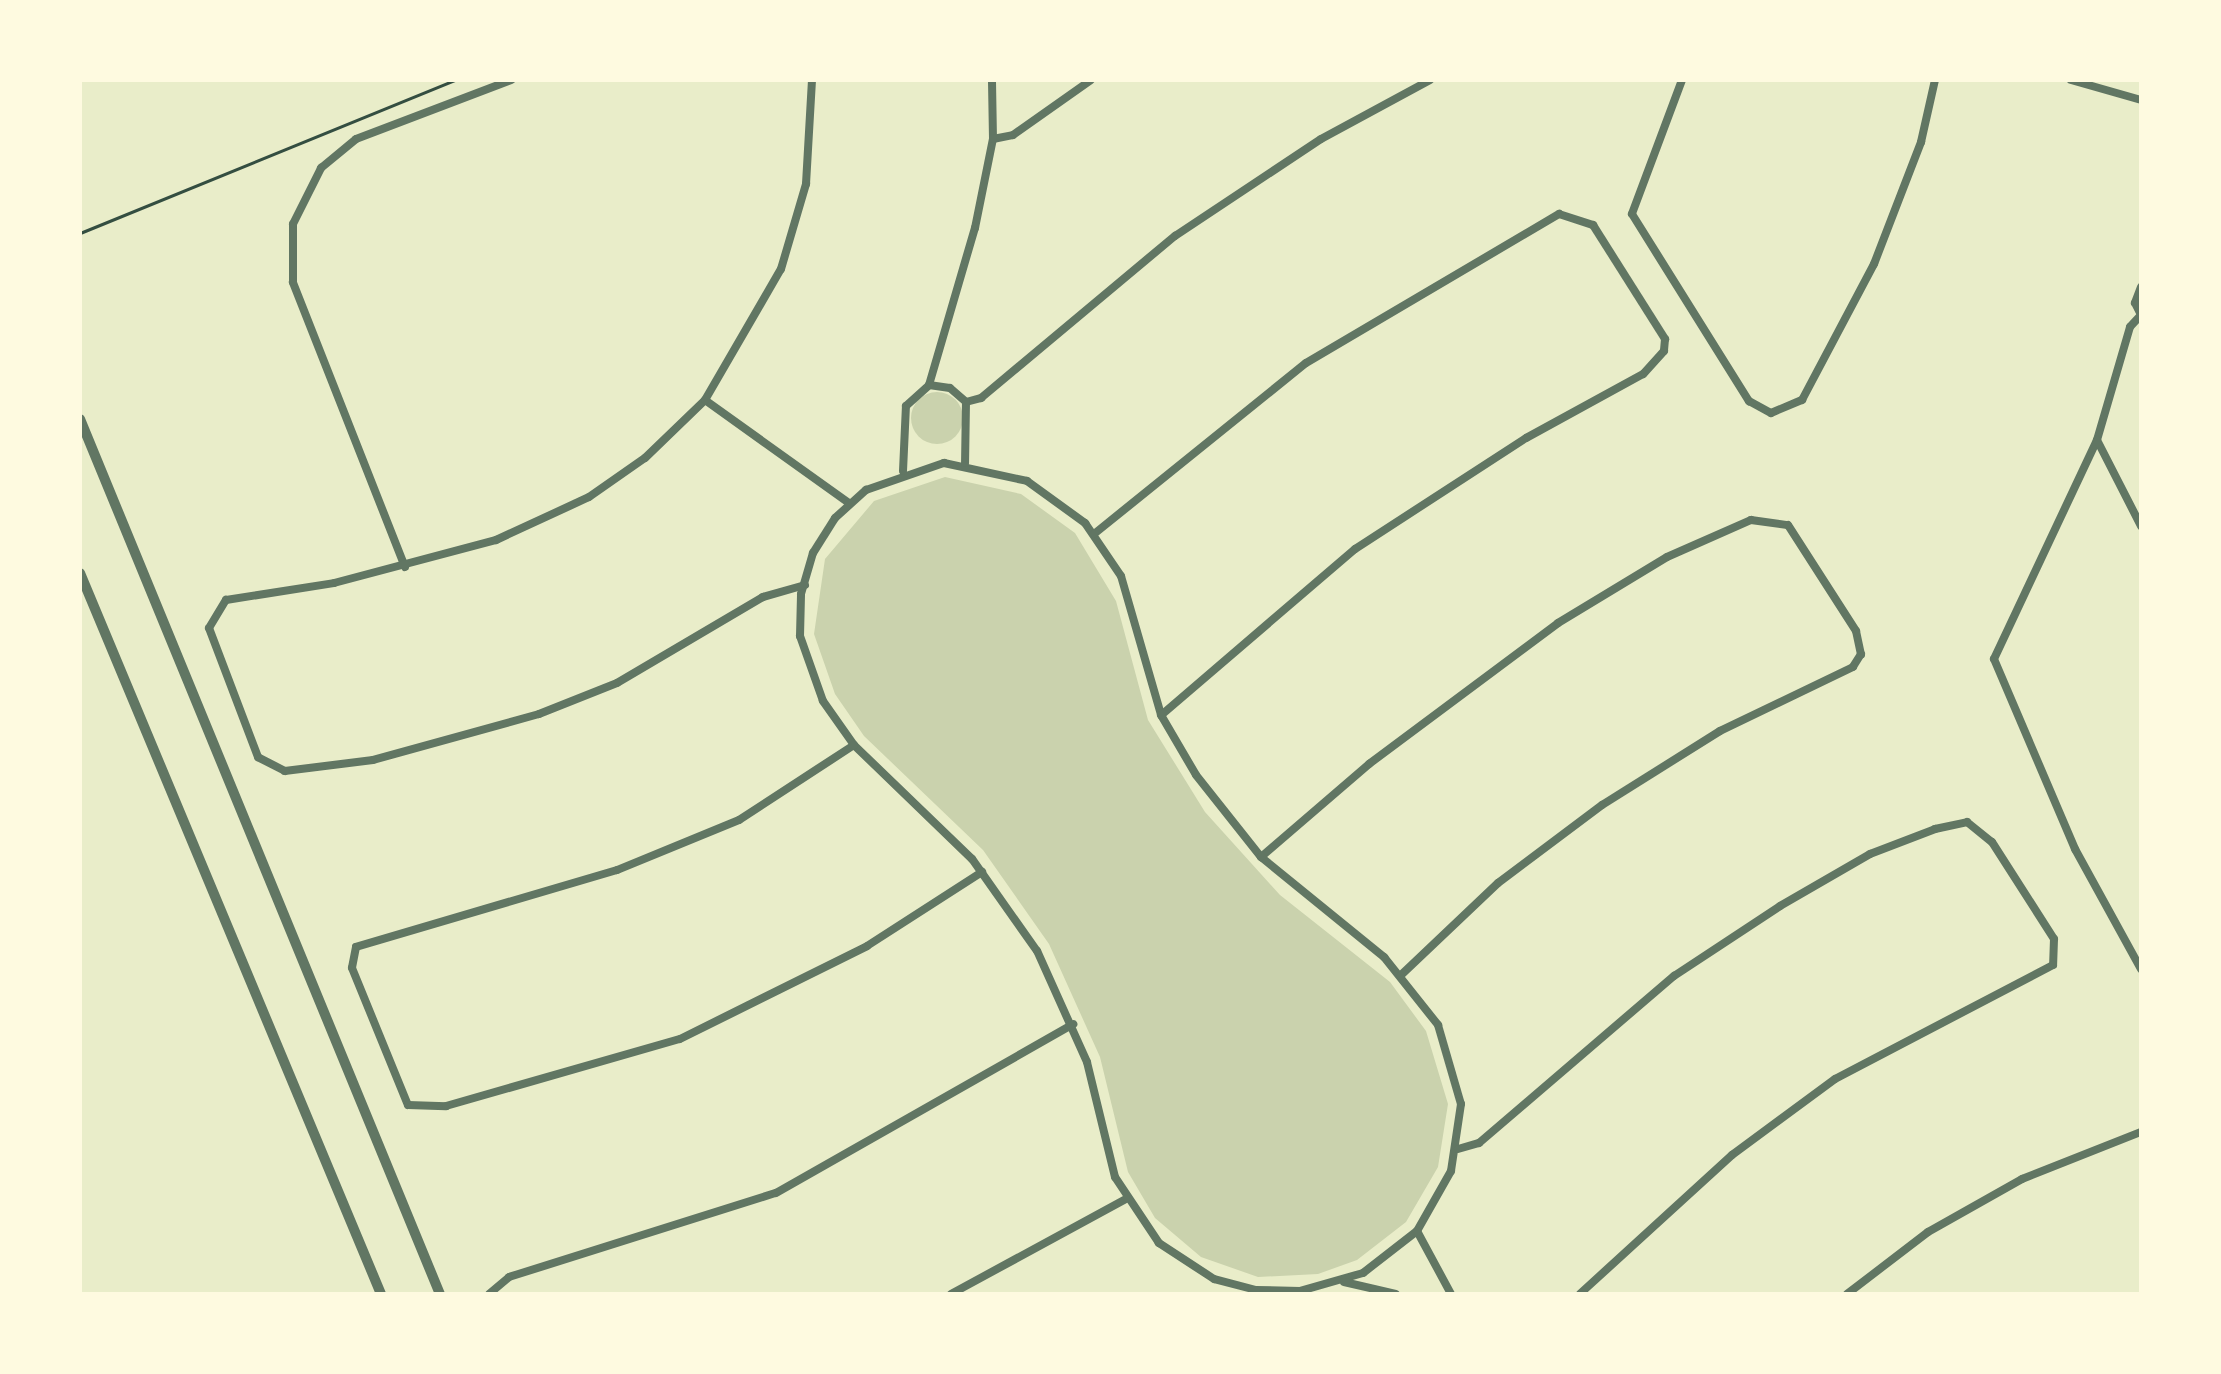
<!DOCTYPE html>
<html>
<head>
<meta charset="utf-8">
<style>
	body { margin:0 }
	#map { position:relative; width:2221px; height:1374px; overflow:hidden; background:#e9edc9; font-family:Montserrat,sans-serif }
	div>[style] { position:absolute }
	.green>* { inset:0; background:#cad2ad }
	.round { border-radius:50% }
	.path>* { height:3px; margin:-1.5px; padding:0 1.5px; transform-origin:1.5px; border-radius:1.5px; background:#344e41 }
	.minor>* { height:8px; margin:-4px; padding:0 4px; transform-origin:4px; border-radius:4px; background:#617663 }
	.tertiary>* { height:10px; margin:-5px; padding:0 5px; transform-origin:5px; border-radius:5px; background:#617663 }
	span { translate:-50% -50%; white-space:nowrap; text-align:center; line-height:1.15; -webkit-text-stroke:6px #fefae0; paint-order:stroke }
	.frame { position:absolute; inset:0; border:82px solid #fefae0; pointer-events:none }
</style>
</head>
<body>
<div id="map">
	<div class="green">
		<i class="round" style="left:911px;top:392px;width:52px;height:52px"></i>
		<i style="clip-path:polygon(945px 477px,1021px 494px,1075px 533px,1116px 601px,1148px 720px,1205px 812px,1280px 895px,1390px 982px,1426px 1031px,1448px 1104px,1438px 1167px,1406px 1222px,1357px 1260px,1318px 1274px,1258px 1277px,1201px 1257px,1155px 1218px,1128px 1172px,1100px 1057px,1049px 944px,983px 850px,864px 736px,835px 694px,814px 634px,825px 559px,874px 501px)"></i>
	</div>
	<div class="path">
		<i style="left:80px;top:233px;width:405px;rotate:-22.2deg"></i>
	</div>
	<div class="minor">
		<i style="left:1682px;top:80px;width:143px;rotate:110.5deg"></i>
		<i style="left:1632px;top:214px;width:221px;rotate:58deg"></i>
		<i style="left:1749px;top:401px;width:25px;rotate:29deg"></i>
		<i style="left:1771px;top:413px;width:34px;rotate:-23deg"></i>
		<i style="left:1802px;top:400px;width:154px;rotate:-62.1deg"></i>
		<i style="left:1874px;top:264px;width:131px;rotate:-68.9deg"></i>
		<i style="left:1921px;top:142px;width:64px;rotate:-77.3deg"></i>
		<i style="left:2071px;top:80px;width:73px;rotate:15.9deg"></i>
		<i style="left:993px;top:139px;width:20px;rotate:-11deg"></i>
		<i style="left:1013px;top:135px;width:95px;rotate:-35.2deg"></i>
		<i style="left:2141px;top:287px;width:17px;rotate:111deg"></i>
		<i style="left:2135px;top:303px;width:13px;rotate:63deg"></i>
		<i style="left:2141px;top:315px;width:16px;rotate:133deg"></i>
		<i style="left:2130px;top:327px;width:118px;rotate:106.3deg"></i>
		<i style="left:2097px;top:440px;width:242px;rotate:115.2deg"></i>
		<i style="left:1994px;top:659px;width:207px;rotate:66.9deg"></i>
		<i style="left:2075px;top:849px;width:137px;rotate:61.2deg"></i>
		<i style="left:929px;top:385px;width:164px;rotate:-73.7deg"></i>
		<i style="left:975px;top:228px;width:91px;rotate:-78.6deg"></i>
		<i style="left:993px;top:139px;width:59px;rotate:-91deg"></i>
		<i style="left:705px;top:400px;width:177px;rotate:35.6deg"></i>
		<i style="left:966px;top:402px;width:16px;rotate:-15deg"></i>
		<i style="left:981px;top:398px;width:253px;rotate:-39.9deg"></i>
		<i style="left:1175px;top:236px;width:175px;rotate:-33.6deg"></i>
		<i style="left:1321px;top:139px;width:124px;rotate:-28.4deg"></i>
		<i style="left:2097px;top:440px;width:97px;rotate:62.9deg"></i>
		<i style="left:944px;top:463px;width:85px;rotate:12.2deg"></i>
		<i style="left:1027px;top:481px;width:72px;rotate:35.9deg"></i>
		<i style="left:1085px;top:523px;width:64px;rotate:55.8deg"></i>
		<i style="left:1121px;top:576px;width:145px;rotate:73.9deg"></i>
		<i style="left:1161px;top:715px;width:69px;rotate:59.7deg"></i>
		<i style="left:1196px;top:775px;width:105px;rotate:51.6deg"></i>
		<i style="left:1261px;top:857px;width:159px;rotate:39.1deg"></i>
		<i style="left:1384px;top:957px;width:87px;rotate:51.5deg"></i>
		<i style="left:1438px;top:1025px;width:82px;rotate:73.8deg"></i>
		<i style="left:1461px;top:1104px;width:68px;rotate:98.5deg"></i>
		<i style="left:1451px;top:1171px;width:69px;rotate:119.5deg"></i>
		<i style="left:1417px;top:1231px;width:68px;rotate:142.1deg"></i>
		<i style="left:1363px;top:1273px;width:66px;rotate:164.1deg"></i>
		<i style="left:1300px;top:1291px;width:44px;rotate:-178.7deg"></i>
		<i style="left:1256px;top:1290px;width:43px;rotate:-165.3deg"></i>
		<i style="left:1214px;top:1279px;width:66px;rotate:-146.8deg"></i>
		<i style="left:1159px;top:1243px;width:79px;rotate:-123.7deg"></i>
		<i style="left:1115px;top:1177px;width:118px;rotate:-103.7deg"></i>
		<i style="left:1087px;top:1062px;width:122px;rotate:-114.2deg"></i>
		<i style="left:1037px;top:951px;width:113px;rotate:-125.2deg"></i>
		<i style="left:972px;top:859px;width:164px;rotate:-136deg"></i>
		<i style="left:854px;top:745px;width:54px;rotate:-125.2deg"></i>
		<i style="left:823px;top:701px;width:69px;rotate:-109.5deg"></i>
		<i style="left:800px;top:636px;width:42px;rotate:-88.6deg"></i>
		<i style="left:801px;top:594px;width:43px;rotate:-73.7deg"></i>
		<i style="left:813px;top:553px;width:41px;rotate:-57.8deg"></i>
		<i style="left:835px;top:518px;width:42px;rotate:-42.1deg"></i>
		<i style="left:866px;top:490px;width:83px;rotate:-19.1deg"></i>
		<i style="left:903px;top:471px;width:65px;rotate:-87.4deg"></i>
		<i style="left:906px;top:406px;width:31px;rotate:-42deg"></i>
		<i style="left:929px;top:385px;width:21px;rotate:8deg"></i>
		<i style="left:950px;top:388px;width:21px;rotate:41deg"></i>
		<i style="left:966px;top:402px;width:61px;rotate:90.9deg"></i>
		<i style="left:1094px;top:534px;width:272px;rotate:-38.9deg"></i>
		<i style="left:1306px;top:363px;width:294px;rotate:-30.5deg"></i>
		<i style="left:1559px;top:214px;width:36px;rotate:18deg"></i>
		<i style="left:1593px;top:225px;width:135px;rotate:57.7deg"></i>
		<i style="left:1665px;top:339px;width:12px;rotate:95deg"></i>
		<i style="left:1664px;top:351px;width:31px;rotate:132deg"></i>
		<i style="left:1643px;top:374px;width:133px;rotate:151.3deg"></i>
		<i style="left:1526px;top:438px;width:204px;rotate:147deg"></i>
		<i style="left:1355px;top:549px;width:255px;rotate:139.4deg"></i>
		<i style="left:405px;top:567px;width:306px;rotate:-111.5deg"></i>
		<i style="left:293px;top:282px;width:58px;rotate:-90deg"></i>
		<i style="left:293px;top:224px;width:63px;rotate:-63.4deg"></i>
		<i style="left:321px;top:168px;width:45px;rotate:-39.6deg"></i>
		<i style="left:356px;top:139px;width:166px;rotate:-20.8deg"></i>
		<i style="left:805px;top:585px;width:44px;rotate:164.1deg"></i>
		<i style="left:763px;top:597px;width:169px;rotate:149.5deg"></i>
		<i style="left:617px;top:683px;width:84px;rotate:158.3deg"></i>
		<i style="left:539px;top:714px;width:172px;rotate:164.5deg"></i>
		<i style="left:373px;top:760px;width:89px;rotate:172.9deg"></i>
		<i style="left:285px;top:771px;width:30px;rotate:-153deg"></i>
		<i style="left:258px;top:757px;width:138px;rotate:-110.8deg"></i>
		<i style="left:209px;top:628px;width:33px;rotate:-59deg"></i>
		<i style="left:226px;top:600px;width:109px;rotate:-8.9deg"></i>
		<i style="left:334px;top:583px;width:168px;rotate:-14.9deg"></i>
		<i style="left:496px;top:540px;width:102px;rotate:-24.8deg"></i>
		<i style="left:589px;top:497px;width:68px;rotate:-34.9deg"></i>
		<i style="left:645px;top:458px;width:83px;rotate:-44deg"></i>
		<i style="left:705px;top:400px;width:151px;rotate:-59.9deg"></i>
		<i style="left:781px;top:269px;width:89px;rotate:-73.6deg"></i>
		<i style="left:806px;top:184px;width:104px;rotate:-86.7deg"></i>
		<i style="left:854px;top:745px;width:137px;rotate:146.9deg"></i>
		<i style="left:739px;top:820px;width:132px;rotate:157.7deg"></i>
		<i style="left:617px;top:870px;width:272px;rotate:163.6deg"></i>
		<i style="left:356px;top:947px;width:21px;rotate:101deg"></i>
		<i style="left:352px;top:968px;width:148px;rotate:67.8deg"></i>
		<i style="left:408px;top:1105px;width:38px;rotate:2deg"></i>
		<i style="left:446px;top:1106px;width:243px;rotate:-16deg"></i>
		<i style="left:680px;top:1039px;width:209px;rotate:-26.4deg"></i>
		<i style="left:867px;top:946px;width:137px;rotate:-32.8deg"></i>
		<i style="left:1261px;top:857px;width:143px;rotate:-40.7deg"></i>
		<i style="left:1369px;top:764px;width:236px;rotate:-36.7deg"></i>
		<i style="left:1558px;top:623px;width:127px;rotate:-31.2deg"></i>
		<i style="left:1667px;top:557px;width:92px;rotate:-23.8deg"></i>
		<i style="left:1751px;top:520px;width:37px;rotate:8deg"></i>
		<i style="left:1788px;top:525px;width:126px;rotate:57.3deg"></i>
		<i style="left:1856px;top:631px;width:24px;rotate:78deg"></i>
		<i style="left:1861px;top:654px;width:15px;rotate:122deg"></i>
		<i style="left:1853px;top:667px;width:148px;rotate:154.3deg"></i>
		<i style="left:1720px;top:731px;width:139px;rotate:147.9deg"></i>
		<i style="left:1602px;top:805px;width:130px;rotate:143.1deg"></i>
		<i style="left:1498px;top:883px;width:134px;rotate:136.5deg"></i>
		<i style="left:1458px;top:1149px;width:22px;rotate:-16deg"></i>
		<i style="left:1479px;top:1143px;width:257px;rotate:-40.6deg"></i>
		<i style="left:1674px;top:976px;width:127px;rotate:-33.4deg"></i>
		<i style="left:1780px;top:906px;width:104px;rotate:-30deg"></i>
		<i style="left:1870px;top:854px;width:70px;rotate:-21deg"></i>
		<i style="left:1935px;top:829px;width:33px;rotate:-12deg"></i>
		<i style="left:1967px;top:822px;width:32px;rotate:39deg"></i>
		<i style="left:1992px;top:842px;width:115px;rotate:57.4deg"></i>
		<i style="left:2054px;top:939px;width:26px;rotate:92deg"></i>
		<i style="left:2053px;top:965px;width:246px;rotate:152.4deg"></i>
		<i style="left:1835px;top:1079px;width:128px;rotate:143.6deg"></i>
		<i style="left:1732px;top:1155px;width:206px;rotate:137.6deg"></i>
		<i style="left:1417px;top:1231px;width:72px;rotate:61.6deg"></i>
		<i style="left:1344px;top:1282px;width:53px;rotate:13deg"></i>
		<i style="left:489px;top:1294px;width:26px;rotate:-40deg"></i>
		<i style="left:509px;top:1277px;width:280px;rotate:-17.5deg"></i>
		<i style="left:776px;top:1193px;width:342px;rotate:-29.6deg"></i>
		<i style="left:951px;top:1294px;width:199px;rotate:-28.5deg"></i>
		<i style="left:1847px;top:1294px;width:102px;rotate:-37.4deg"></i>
		<i style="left:1928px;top:1232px;width:108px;rotate:-29.4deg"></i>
		<i style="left:2022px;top:1179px;width:128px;rotate:-21.6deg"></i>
	</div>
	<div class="tertiary">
		<i style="left:80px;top:419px;width:946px;rotate:67.64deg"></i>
		<i style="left:80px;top:573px;width:781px;rotate:67.34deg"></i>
	</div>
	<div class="frame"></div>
</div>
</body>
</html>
